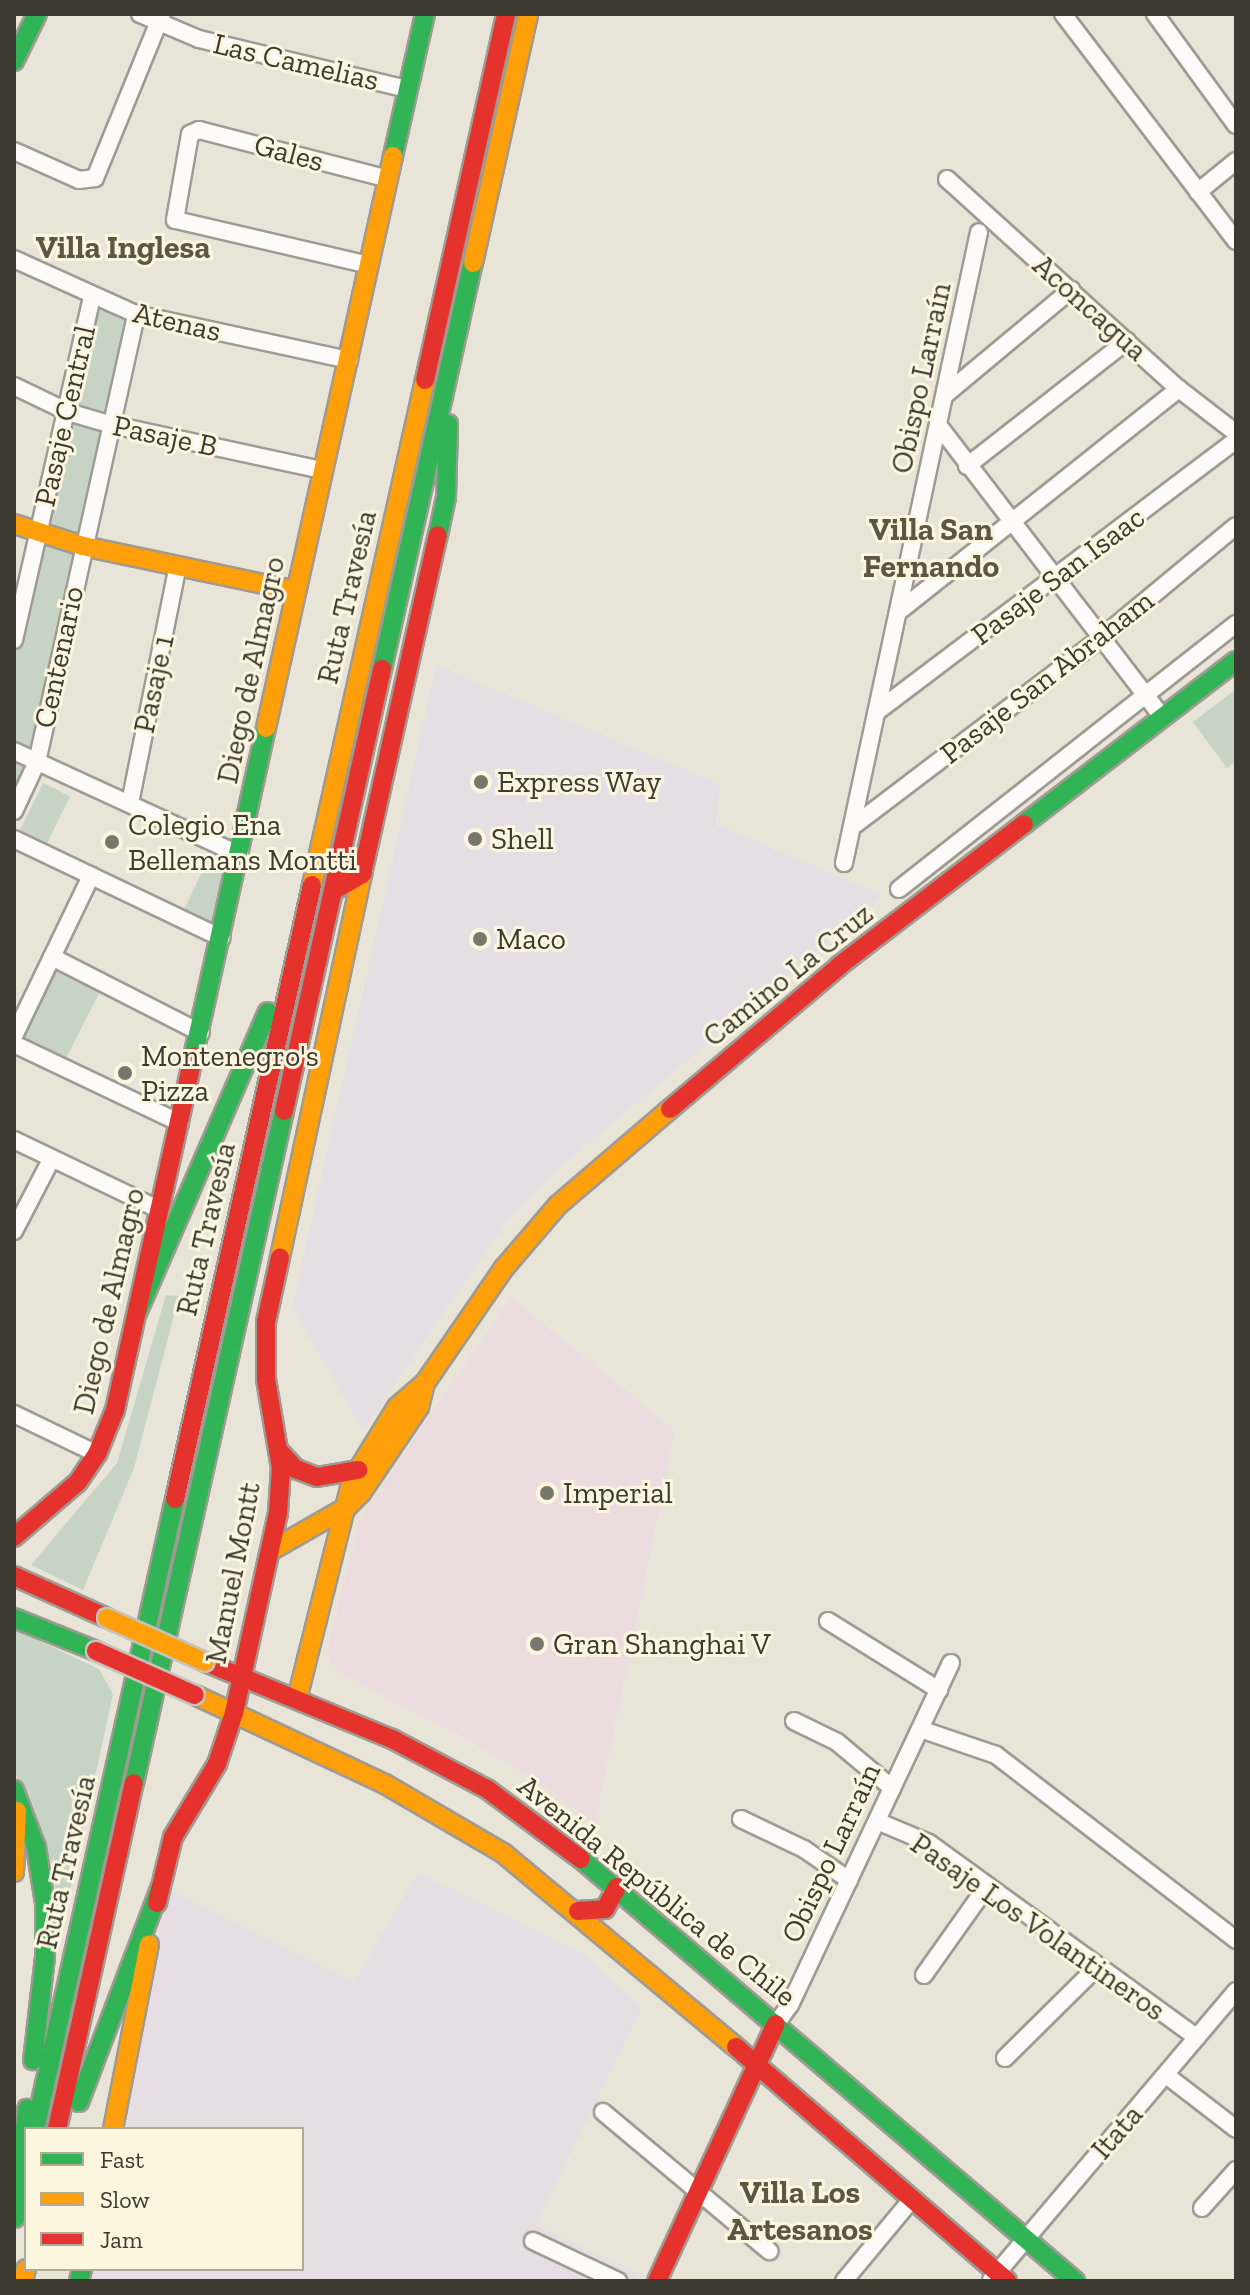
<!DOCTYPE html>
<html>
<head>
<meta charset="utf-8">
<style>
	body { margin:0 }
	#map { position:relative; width:1250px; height:2295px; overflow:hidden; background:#e9e4d8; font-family:"Zilla Slab",serif }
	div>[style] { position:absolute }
	.commercial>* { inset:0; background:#ebdddf }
	.industrial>* { inset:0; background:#e7dee4 }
	.green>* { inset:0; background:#c7d4c5; transform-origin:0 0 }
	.roads { filter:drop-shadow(2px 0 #9f9b92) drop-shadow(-2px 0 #9f9b92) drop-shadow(0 2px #9f9b92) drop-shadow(0 -2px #9f9b92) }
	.street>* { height:16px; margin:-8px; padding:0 8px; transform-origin:8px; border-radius:8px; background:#fcfbf9 }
	.fast>* { height:18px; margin:-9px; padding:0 9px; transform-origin:9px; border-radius:9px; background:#30b455 }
	.slow>* { height:18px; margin:-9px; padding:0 9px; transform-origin:9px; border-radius:9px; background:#ff9f0a }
	.jam>* { height:18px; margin:-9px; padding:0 9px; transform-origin:9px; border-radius:9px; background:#e5322d }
	.bridges { filter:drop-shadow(2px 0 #c5c3bc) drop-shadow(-2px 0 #c5c3bc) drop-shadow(0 2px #c5c3bc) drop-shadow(0 -2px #c5c3bc) }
	.slow-bridge>* { height:18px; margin:-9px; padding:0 9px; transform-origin:9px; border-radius:9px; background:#ff9f0a }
	.jam-bridge>* { height:18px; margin:-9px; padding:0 9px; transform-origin:9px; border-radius:9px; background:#e5322d }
	.dots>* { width:22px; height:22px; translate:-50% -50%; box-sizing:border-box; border:4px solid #fcf6df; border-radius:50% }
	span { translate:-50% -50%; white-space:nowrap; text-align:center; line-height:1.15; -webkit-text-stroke:6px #fcf6df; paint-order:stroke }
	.street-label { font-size:30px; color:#3c3a31 }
	.poi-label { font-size:30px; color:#3c3a31 }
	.left { translate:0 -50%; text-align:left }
	.neighbourhood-label { font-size:32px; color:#5c5643; font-weight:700 }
	.frame { position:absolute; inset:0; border:16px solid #3c3a31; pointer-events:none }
	.legend { position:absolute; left:24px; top:2127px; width:280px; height:144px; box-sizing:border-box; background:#fcf6df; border:2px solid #afab99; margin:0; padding:10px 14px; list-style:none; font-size:24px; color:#3c3a31 }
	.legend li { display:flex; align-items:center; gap:16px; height:40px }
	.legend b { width:40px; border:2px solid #afab99 }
</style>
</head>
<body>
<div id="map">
	<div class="commercial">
		<i style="clip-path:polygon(511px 1297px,675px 1431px,595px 1825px,546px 1787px,481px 1747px,342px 1674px,331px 1664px,327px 1649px,360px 1518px)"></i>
	</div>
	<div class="industrial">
		<i style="clip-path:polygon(436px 665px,721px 785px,716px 824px,883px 896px,558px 1169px,506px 1222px,363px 1430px,292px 1307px)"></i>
		<i style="clip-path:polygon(418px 1873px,584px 1954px,642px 2008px,535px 2225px,640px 2274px,637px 2281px,85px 2281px,88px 2269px,302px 2269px,302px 2129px,117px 2129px,168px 1889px,354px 1982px)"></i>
	</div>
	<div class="green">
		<i style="clip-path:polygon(94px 302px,132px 316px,34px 760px,14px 803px,14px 655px)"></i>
		<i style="clip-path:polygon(1236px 689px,1236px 761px,1227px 768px,1193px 722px)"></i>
		<i style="left:43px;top:783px;width:30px;height:52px;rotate:26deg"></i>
		<i style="clip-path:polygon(212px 851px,227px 858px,213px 931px,181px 916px)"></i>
		<i style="left:56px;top:970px;width:49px;height:77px;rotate:27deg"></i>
		<i style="clip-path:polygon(166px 1295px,179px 1296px,134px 1468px,83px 1590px,31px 1565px,117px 1463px)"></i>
		<i style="clip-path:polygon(14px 1629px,99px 1669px,113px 1694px,54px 1964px,55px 1873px,14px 1770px)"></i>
	</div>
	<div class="roads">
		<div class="street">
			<i style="left:140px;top:14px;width:64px;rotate:23deg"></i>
			<i style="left:199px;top:39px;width:215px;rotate:13.5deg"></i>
			<i style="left:1063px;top:14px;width:285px;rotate:52.7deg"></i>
			<i style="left:1155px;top:14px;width:137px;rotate:53.9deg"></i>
			<i style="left:14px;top:151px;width:71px;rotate:24deg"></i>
			<i style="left:79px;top:180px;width:16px;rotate:-7deg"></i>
			<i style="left:95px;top:178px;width:177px;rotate:-67.8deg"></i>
			<i style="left:947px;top:179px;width:313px;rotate:42.2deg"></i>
			<i style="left:1179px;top:389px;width:72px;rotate:37.7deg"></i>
			<i style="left:1198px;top:192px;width:49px;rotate:-39.2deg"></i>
			<i style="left:14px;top:259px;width:134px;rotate:24.3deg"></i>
			<i style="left:136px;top:314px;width:218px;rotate:12.2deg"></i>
			<i style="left:369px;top:265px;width:199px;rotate:-166.9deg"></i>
			<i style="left:175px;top:220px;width:87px;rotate:-80.1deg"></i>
			<i style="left:190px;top:134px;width:10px;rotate:-24deg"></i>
			<i style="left:199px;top:130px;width:196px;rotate:14.5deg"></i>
			<i style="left:14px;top:386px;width:60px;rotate:25.7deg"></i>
			<i style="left:68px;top:412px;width:43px;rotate:16.3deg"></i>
			<i style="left:109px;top:424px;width:218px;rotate:12.2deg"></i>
			<i style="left:946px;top:394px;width:163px;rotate:-39.8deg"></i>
			<i style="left:939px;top:426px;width:368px;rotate:52.5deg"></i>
			<i style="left:967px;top:466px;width:203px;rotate:-38deg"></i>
			<i style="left:902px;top:609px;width:354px;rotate:-38.5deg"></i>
			<i style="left:14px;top:640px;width:351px;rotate:-77.2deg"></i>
			<i style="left:879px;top:710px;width:448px;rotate:-37.1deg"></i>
			<i style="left:14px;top:751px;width:249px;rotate:24.7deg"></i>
			<i style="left:130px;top:803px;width:242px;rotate:-78.6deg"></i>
			<i style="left:14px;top:811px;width:54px;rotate:-64.9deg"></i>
			<i style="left:37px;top:762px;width:459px;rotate:-77.5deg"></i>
			<i style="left:856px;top:824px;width:308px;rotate:-37.2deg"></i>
			<i style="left:1101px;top:638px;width:175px;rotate:-39.7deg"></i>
			<i style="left:14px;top:839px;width:230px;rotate:25.5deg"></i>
			<i style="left:844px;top:863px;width:645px;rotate:-77.92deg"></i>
			<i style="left:899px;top:889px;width:429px;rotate:-38.2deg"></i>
			<i style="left:52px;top:957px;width:167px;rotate:27deg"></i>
			<i style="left:14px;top:1036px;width:178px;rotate:-64.3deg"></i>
			<i style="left:14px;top:1044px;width:184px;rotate:25.4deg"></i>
			<i style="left:14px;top:1140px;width:162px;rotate:25.6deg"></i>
			<i style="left:14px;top:1231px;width:82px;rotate:-62.5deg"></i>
			<i style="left:14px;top:1414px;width:92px;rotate:25.7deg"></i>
			<i style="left:828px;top:1621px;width:131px;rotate:31.9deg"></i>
			<i style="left:794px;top:1721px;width:48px;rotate:26deg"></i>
			<i style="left:837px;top:1742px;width:72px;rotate:39.9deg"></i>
			<i style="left:920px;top:1729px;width:80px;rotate:18.9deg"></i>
			<i style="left:996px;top:1755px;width:303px;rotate:37.6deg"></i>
			<i style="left:741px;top:1819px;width:70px;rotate:25.5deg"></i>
			<i style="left:804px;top:1849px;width:55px;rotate:34.6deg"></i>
			<i style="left:877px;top:1821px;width:56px;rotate:22.9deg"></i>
			<i style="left:929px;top:1843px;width:331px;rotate:36deg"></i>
			<i style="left:924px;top:1975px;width:109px;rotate:-54.7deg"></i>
			<i style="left:776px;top:2024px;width:24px;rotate:-54deg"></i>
			<i style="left:790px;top:2005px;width:378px;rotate:-64.8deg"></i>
			<i style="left:1005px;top:2058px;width:131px;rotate:-44.7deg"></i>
			<i style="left:1166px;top:2075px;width:88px;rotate:37.6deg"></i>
			<i style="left:603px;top:2112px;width:217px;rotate:39.9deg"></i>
			<i style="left:1202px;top:2208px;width:51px;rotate:-48.2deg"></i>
			<i style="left:533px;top:2241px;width:94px;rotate:25.2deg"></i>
			<i style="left:991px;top:2280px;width:379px;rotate:-49.7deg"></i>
			<i style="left:844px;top:2281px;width:107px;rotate:-50.3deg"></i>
		</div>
		<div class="fast">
			<i style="left:14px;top:61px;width:52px;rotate:-63.9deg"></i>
			<i style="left:393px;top:156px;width:146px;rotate:-77.3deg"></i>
			<i style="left:438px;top:535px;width:39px;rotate:-78deg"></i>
			<i style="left:446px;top:497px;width:73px;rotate:-88.4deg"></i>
			<i style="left:382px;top:669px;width:416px;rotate:-77.4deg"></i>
			<i style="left:1024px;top:824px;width:267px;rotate:-37.6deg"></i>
			<i style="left:193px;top:1057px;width:337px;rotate:-77.5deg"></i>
			<i style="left:137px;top:1313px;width:328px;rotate:-66.5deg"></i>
			<i style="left:14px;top:1618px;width:88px;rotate:21.9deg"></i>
			<i style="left:134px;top:1783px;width:689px;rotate:-77.42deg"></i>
			<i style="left:14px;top:1790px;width:61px;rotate:68.9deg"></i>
			<i style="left:36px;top:1847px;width:57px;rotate:80.9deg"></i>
			<i style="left:45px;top:1903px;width:54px;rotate:90deg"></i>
			<i style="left:45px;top:1957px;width:104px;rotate:96.6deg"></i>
			<i style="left:581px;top:1859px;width:650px;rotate:40.51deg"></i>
			<i style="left:79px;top:2102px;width:228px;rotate:-69.2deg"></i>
			<i style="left:35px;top:2129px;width:645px;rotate:-77.47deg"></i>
			<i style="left:15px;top:2218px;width:110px;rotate:-83.7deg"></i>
			<i style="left:79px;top:2281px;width:12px;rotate:-76deg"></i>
		</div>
		<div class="slow">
			<i style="left:473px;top:263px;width:255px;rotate:-77.5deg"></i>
			<i style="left:14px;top:524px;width:72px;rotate:17.7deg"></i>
			<i style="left:83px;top:546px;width:218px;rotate:11.9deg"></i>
			<i style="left:266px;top:728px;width:586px;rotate:-77.48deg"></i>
			<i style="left:312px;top:885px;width:517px;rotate:-77.39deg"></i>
			<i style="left:280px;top:1257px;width:392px;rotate:-77.9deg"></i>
			<i style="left:270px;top:1551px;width:89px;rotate:-29.7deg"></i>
			<i style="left:347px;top:1507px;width:20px;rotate:-45deg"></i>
			<i style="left:361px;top:1493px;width:104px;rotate:-56deg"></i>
			<i style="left:419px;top:1407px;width:25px;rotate:-76deg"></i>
			<i style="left:425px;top:1383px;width:140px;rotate:-55.5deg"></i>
			<i style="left:504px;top:1268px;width:83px;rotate:-49.4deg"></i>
			<i style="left:558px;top:1205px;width:148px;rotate:-40.6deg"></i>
			<i style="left:195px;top:1695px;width:210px;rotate:25.1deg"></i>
			<i style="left:385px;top:1784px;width:137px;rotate:30.3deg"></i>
			<i style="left:503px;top:1853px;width:303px;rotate:39.8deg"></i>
			<i style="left:297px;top:1699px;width:226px;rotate:-75.9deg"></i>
			<i style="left:352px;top:1480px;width:86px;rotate:-58.3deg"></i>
			<i style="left:397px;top:1407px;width:37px;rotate:-41deg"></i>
			<i style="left:14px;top:1872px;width:61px;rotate:-87.2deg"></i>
			<i style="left:113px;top:2129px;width:188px;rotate:-79deg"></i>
			<i style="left:23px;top:2281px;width:12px;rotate:-76deg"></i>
		</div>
		<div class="jam">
			<i style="left:425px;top:380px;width:375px;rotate:-77.5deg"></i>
			<i style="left:333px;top:891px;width:34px;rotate:-30deg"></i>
			<i style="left:362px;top:874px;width:347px;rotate:-77.4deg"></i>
			<i style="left:670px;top:1109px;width:221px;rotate:-40.2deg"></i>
			<i style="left:839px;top:966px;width:233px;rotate:-37.5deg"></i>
			<i style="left:284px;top:1111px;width:453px;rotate:-77.5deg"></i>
			<i style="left:279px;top:1451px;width:25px;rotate:47deg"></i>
			<i style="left:296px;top:1469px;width:22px;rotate:21deg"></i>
			<i style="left:317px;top:1477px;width:42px;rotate:-9.7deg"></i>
			<i style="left:175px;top:1499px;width:629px;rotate:-77.42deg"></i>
			<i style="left:14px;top:1537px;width:84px;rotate:-40.7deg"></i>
			<i style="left:78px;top:1482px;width:34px;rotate:-56deg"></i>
			<i style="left:97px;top:1454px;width:48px;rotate:-67.8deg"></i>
			<i style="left:115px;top:1410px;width:362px;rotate:-77.5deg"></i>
			<i style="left:14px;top:1576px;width:102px;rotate:24.3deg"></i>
			<i style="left:205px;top:1662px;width:202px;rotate:22.4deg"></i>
			<i style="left:392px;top:1739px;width:107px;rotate:27.8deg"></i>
			<i style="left:487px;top:1789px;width:117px;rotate:36.7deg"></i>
			<i style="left:157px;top:1903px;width:68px;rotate:-76.4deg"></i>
			<i style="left:173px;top:1837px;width:85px;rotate:-58.9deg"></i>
			<i style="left:217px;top:1764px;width:54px;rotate:-71.6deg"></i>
			<i style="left:234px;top:1713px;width:205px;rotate:-77.6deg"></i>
			<i style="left:278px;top:1513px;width:45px;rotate:-86.2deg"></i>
			<i style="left:281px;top:1468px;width:90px;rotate:-99.6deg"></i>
			<i style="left:266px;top:1379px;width:57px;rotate:-90deg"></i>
			<i style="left:266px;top:1322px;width:66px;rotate:-77.8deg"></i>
			<i style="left:578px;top:1911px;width:27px;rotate:-4deg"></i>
			<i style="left:605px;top:1909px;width:25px;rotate:-61deg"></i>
			<i style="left:736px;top:2047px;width:358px;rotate:40.8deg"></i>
			<i style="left:57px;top:2129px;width:354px;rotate:-77.5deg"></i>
			<i style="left:657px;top:2281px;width:283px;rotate:-65.2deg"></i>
		</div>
	</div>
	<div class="bridges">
		<div class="slow-bridge">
			<i style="left:107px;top:1618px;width:107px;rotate:24.2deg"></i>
		</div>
		<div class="jam-bridge">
			<i style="left:96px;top:1651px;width:108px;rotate:24deg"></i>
		</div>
	</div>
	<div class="dots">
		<i style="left:481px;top:782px;background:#79766b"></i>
		<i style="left:475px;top:839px;background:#79766b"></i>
		<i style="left:112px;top:842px;background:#79766b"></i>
		<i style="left:480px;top:939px;background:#79766b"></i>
		<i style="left:125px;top:1073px;background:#79766b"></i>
		<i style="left:547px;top:1493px;background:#79766b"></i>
		<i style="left:537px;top:1644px;background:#79766b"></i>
	</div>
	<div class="street-label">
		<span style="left:296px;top:62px;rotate:13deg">Las Camelias</span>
		<span style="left:289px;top:153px;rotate:15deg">Gales</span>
		<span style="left:1090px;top:308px;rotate:42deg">Aconcagua</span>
		<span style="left:177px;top:322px;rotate:13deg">Atenas</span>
		<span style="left:921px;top:378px;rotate:-78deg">Obispo Larraín</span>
		<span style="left:65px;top:416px;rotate:-77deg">Pasaje Central</span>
		<span style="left:165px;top:436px;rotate:12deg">Pasaje B</span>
		<span style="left:1058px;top:576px;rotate:-37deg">Pasaje San Isaac</span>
		<span style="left:347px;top:597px;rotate:-77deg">Ruta Travesía</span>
		<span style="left:59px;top:657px;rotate:-78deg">Centenario</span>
		<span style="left:251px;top:670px;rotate:-78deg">Diego de Almagro</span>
		<span style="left:1047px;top:677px;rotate:-38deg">Pasaje San Abraham</span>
		<span style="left:154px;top:684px;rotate:-78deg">Pasaje 1</span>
		<span style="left:788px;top:975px;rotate:-39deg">Camino La Cruz</span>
		<span style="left:206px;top:1229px;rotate:-77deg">Ruta Travesía</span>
		<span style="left:109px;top:1301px;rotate:-77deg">Diego de Almagro</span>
		<span style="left:233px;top:1573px;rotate:-79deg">Manuel Montt</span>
		<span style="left:831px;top:1853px;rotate:-65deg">Obispo Larraín</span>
		<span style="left:66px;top:1862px;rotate:-77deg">Ruta Travesía</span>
		<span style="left:657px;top:1891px;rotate:39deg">Avenida República de Chile</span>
		<span style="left:1038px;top:1927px;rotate:35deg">Pasaje Los Volantineros</span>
		<span style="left:1117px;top:2132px;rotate:-49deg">Itata</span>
	</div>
	<div class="poi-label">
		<span class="left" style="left:497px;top:782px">Express Way</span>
		<span class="left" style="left:128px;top:842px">Colegio Ena<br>Bellemans Montti</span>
		<span class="left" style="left:491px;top:839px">Shell</span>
		<span class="left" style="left:496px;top:939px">Maco</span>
		<span class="left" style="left:141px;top:1073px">Montenegro's<br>Pizza</span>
		<span class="left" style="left:563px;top:1493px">Imperial</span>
		<span class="left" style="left:553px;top:1644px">Gran Shanghai V</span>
	</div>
	<div class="neighbourhood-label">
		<span style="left:123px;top:247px">Villa Inglesa</span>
		<span style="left:931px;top:548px">Villa San<br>Fernando</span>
		<span style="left:800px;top:2211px">Villa Los<br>Artesanos</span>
	</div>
	<div class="frame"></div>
	<ul class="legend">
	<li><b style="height:10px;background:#30b455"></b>Fast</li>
	<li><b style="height:10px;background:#ff9f0a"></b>Slow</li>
	<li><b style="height:10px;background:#e5322d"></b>Jam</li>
	</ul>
</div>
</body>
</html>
